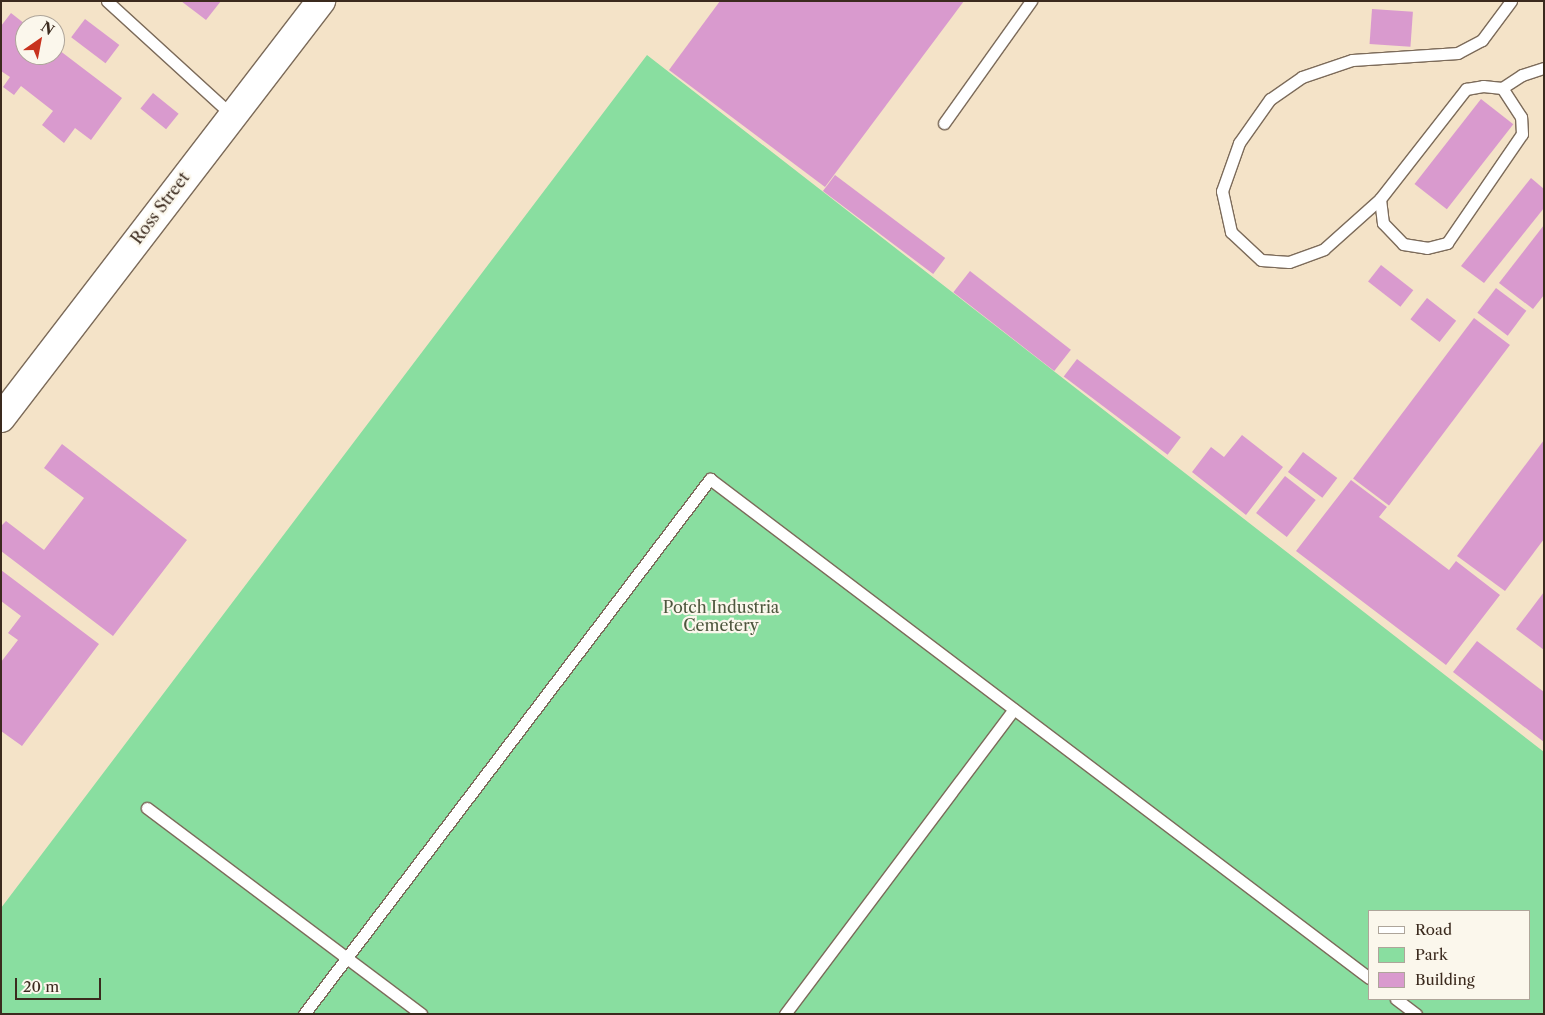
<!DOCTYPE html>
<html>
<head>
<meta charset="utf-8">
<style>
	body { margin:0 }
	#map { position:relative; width:1545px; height:1015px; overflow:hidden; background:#f4e3c8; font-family:"Libre Caslon Text",serif }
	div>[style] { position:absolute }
	.green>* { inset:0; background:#89dea0 }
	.building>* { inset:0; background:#d99ace; transform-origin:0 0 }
	.roads { filter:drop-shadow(1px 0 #7c6b5a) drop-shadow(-1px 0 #7c6b5a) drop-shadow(0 1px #7c6b5a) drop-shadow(0 -1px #7c6b5a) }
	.service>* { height:11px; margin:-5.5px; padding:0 5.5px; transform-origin:5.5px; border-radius:5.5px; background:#fff }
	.tertiary>* { height:28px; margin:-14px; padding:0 14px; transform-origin:14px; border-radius:14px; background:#fff }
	span { translate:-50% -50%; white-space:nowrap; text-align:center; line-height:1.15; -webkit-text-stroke:4.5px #fbf7ec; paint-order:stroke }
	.street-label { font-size:16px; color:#3b2a1e }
	.park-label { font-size:16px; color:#4e573e }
	.frame { position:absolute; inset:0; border:2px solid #3b2a1e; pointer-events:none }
	.legend { position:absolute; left:1368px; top:910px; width:162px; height:90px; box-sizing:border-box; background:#fbf7ec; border:1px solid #aea59a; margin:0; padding:6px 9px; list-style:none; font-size:15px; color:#3b2a1e }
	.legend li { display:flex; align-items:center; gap:10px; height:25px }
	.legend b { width:25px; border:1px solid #aea59a }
	.north { position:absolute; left:15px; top:15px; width:50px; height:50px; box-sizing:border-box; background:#fbf7ec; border:1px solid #aea59a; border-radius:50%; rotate:33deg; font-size:14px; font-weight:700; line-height:20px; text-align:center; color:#3b2a1e }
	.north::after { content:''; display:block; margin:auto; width:18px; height:22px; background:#c8321e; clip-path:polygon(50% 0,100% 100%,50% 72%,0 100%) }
	.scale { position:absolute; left:15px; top:978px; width:86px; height:22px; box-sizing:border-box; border:2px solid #3b2a1e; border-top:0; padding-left:6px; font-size:15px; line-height:18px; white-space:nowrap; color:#3b2a1e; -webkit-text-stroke:4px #fbf7ec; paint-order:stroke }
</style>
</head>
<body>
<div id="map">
	<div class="green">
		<i style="clip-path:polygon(evenodd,647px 55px,1544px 752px,1544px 1014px,1px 1014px,1px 908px,647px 55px,1369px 911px,1529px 911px,1529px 999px,1369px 999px,1369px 911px)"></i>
	</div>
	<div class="building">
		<i style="clip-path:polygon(181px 1px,221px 1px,206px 20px)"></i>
		<i style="clip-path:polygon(720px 1px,964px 1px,825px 187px,669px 70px)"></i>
		<i style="left:1372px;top:9px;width:41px;height:35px;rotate:4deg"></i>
		<i style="clip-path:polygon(11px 13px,25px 24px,25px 55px,55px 55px,55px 47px,122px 98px,91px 140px,75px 128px,64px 143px,42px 125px,53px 111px,21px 86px,14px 95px,3px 87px,10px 77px,1px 71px,1px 26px)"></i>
		<i style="left:85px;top:19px;width:43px;height:23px;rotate:37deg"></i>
		<i style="left:153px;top:93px;width:33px;height:20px;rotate:39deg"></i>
		<i style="left:1481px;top:99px;width:41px;height:108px;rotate:38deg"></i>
		<i style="left:835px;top:175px;width:138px;height:20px;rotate:37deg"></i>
		<i style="clip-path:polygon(1531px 178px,1544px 189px,1544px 208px,1484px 283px,1461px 266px)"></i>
		<i style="clip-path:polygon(1544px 225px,1544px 295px,1533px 309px,1499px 283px)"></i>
		<i style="left:1381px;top:265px;width:41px;height:21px;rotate:38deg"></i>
		<i style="left:970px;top:271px;width:128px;height:27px;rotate:38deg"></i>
		<i style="left:1496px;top:288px;width:38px;height:31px;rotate:37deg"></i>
		<i style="left:1427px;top:298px;width:37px;height:27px;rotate:38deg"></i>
		<i style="left:1474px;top:318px;width:45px;height:201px;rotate:37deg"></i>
		<i style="left:1077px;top:359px;width:130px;height:22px;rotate:37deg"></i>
		<i style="clip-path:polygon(1242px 435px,1283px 467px,1246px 515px,1192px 472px,1211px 447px,1224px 457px)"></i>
		<i style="clip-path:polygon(1544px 440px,1544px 539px,1505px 591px,1457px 556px)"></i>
		<i style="clip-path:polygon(62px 444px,187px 540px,113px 636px,1px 551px,1px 526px,6px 521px,44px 550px,84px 498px,44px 468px)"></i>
		<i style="left:1303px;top:452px;width:43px;height:25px;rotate:37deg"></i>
		<i style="left:1285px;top:476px;width:39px;height:47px;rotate:38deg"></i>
		<i style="clip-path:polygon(1351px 480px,1387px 507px,1379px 517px,1449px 570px,1456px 561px,1500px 595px,1446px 665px,1296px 551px)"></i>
		<i style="clip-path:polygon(1px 570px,99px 644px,22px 746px,1px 731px,1px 662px,18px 640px,8px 633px,21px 616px,1px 601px)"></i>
		<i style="clip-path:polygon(1544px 592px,1544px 650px,1516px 629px)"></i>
		<i style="clip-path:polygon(1477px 641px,1544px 692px,1544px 742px,1453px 672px)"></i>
	</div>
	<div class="roads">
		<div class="service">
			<i style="left:107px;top:1px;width:169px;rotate:42.4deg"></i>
			<i style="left:1511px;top:1px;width:49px;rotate:126.6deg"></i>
			<i style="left:1482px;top:40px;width:27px;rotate:152deg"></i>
			<i style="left:1458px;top:53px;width:106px;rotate:176.2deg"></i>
			<i style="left:1352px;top:60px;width:53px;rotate:161.2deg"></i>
			<i style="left:1302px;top:77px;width:39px;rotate:145deg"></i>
			<i style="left:1270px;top:99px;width:54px;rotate:125.2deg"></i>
			<i style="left:1239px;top:143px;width:51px;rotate:109.5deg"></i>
			<i style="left:1222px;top:191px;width:42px;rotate:77.6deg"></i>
			<i style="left:1231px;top:232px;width:41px;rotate:43deg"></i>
			<i style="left:1261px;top:260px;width:28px;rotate:4deg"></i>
			<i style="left:1289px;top:262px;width:37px;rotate:-20deg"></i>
			<i style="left:1324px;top:249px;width:75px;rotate:-41.8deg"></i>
			<i style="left:1380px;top:199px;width:140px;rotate:-52deg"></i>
			<i style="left:1466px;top:89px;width:17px;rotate:-10deg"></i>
			<i style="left:1483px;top:86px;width:19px;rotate:6deg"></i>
			<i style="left:1502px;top:88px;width:24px;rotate:-33deg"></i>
			<i style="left:1522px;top:75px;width:23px;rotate:-18deg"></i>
			<i style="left:944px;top:123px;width:150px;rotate:-54.5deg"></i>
			<i style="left:1380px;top:199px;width:24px;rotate:83deg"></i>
			<i style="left:1383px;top:223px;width:29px;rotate:46deg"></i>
			<i style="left:1403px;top:244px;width:24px;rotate:9deg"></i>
			<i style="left:1427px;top:248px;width:21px;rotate:-14deg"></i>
			<i style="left:1447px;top:243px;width:132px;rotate:-55.5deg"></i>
			<i style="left:1522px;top:134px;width:17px;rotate:-93deg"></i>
			<i style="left:1521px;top:117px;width:35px;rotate:-123deg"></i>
			<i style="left:147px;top:808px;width:343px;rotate:36.9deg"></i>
			<i style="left:1396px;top:999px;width:25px;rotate:37deg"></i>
			<i style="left:304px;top:1014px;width:672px;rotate:-52.81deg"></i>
			<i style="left:710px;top:479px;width:827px;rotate:37.13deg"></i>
			<i style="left:785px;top:1014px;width:381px;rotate:-53.1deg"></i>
		</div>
		<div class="tertiary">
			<i style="left:1px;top:418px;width:526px;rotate:-52.5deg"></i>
		</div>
	</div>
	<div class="street-label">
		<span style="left:160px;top:208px;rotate:-53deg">Ross Street</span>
	</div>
	<div class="park-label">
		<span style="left:721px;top:616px">Potch Industria<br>Cemetery</span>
	</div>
	<div class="frame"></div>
	<ul class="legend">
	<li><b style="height:6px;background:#fff"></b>Road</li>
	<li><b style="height:14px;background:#89dea0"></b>Park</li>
	<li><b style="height:14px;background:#d99ace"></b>Building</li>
	</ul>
	<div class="north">N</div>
	<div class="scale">20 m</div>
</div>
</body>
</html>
